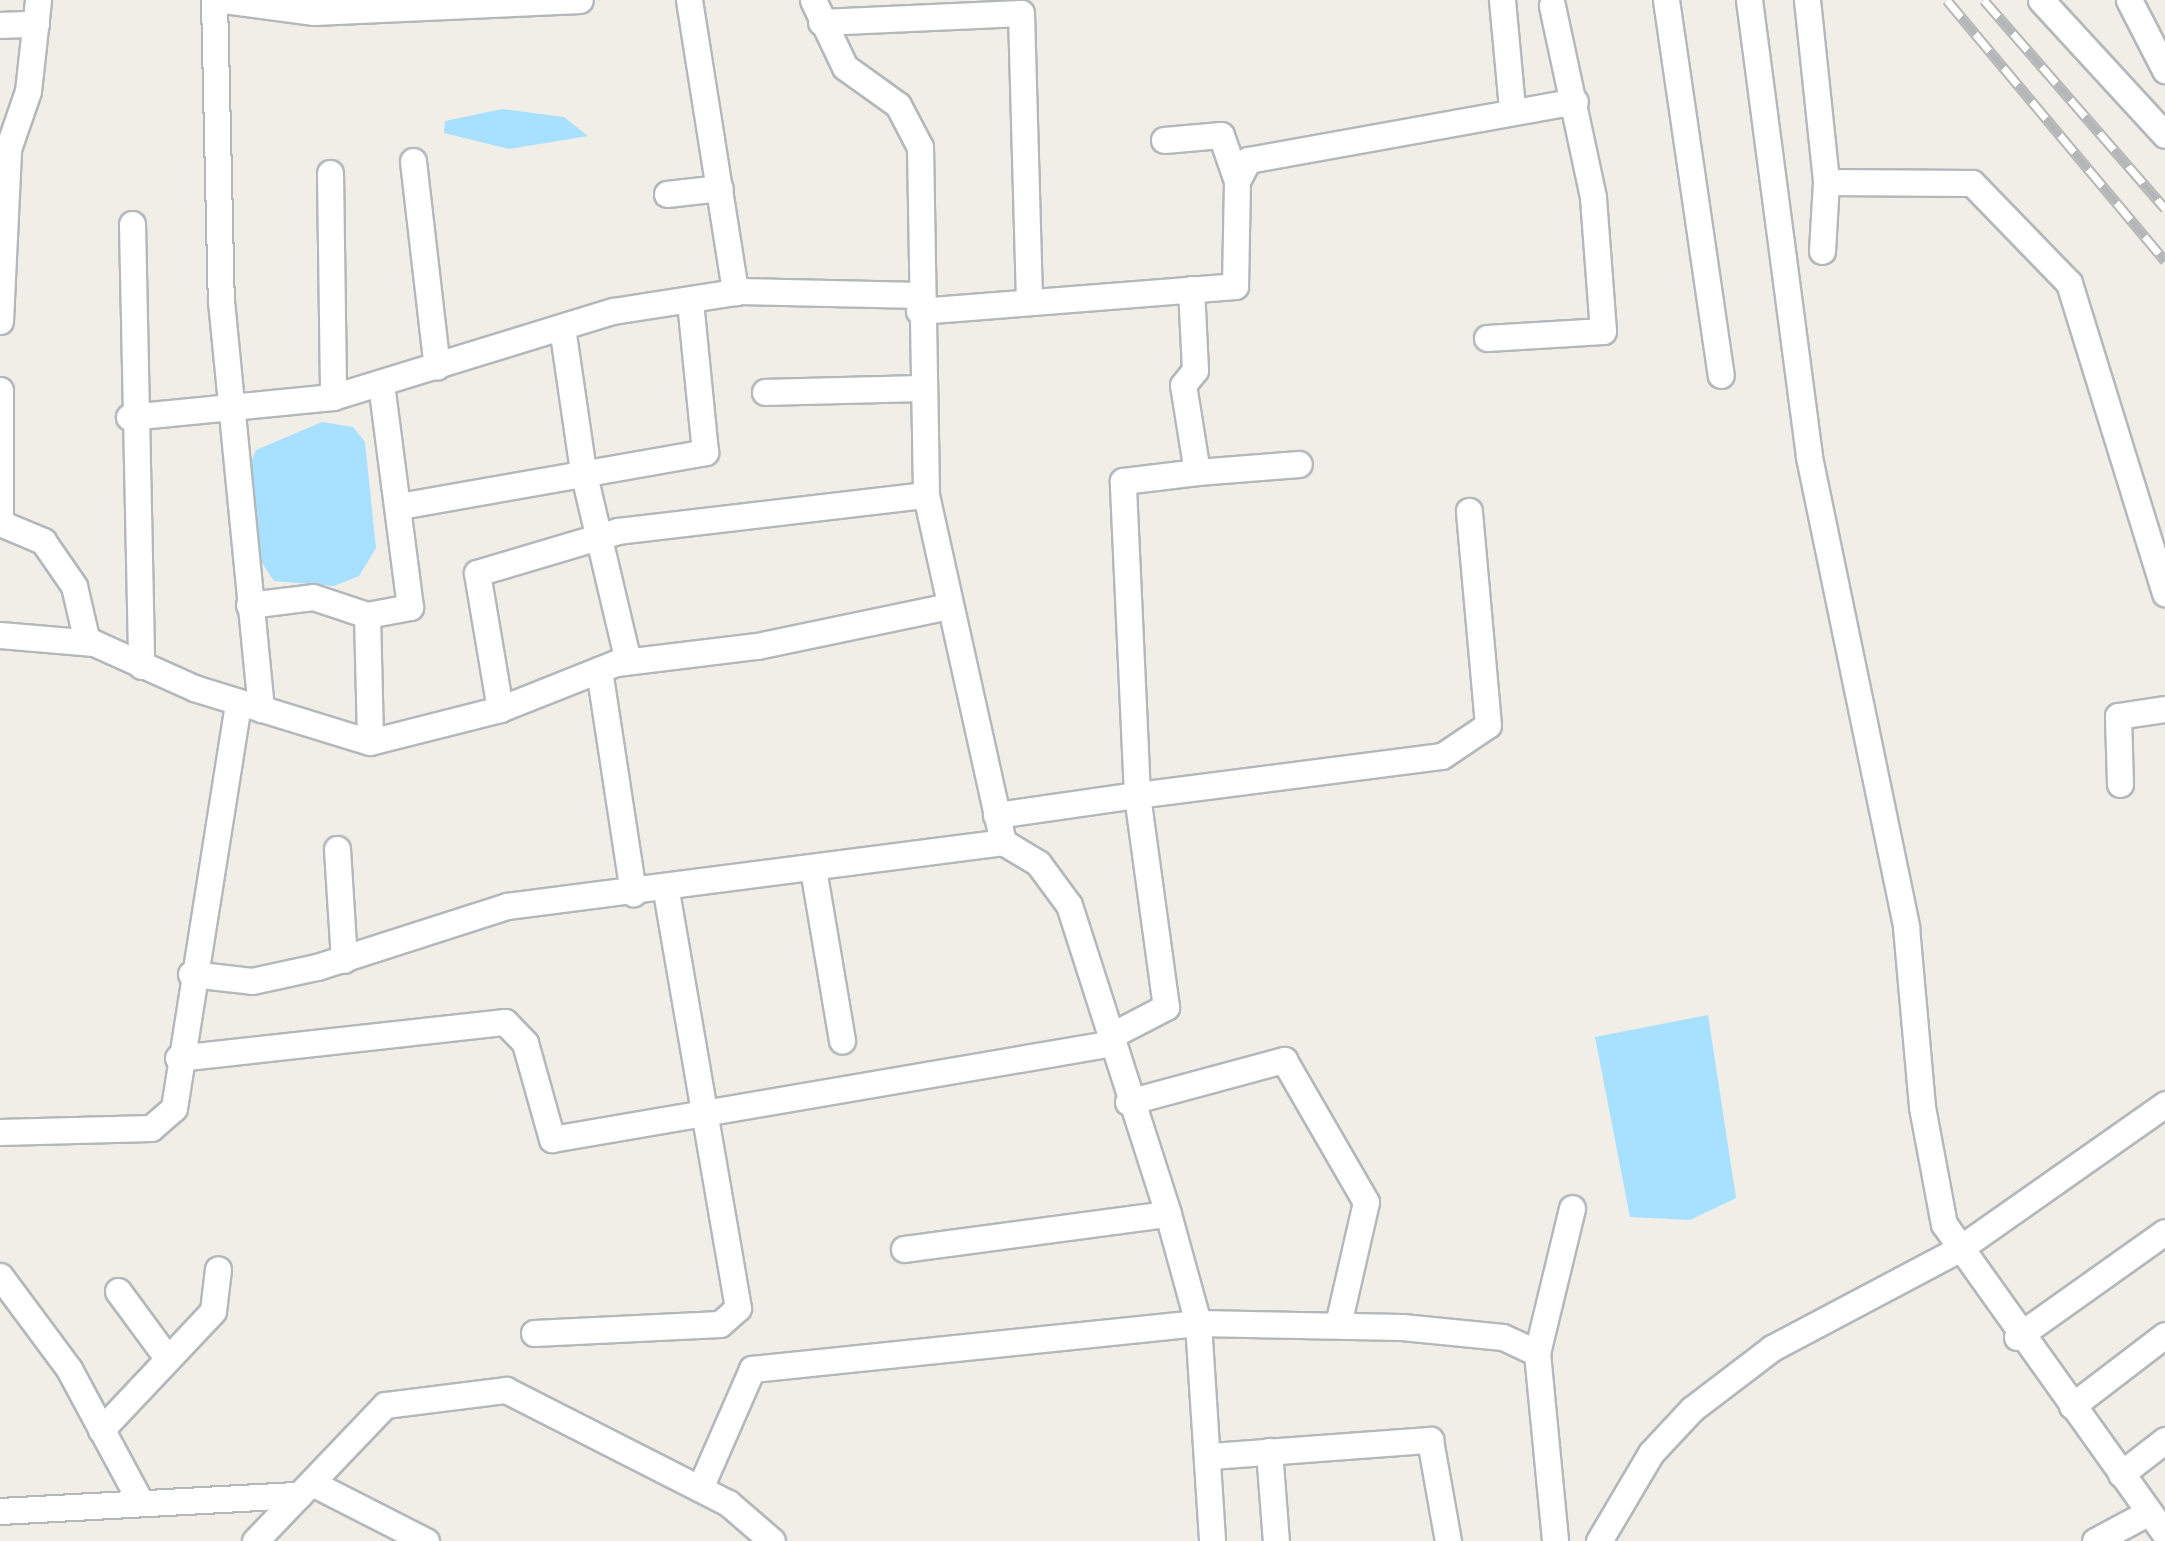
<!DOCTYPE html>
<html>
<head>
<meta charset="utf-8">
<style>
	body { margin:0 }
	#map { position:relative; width:2165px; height:1541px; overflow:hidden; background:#f0eee7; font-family:"Exo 2",sans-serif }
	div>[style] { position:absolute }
	.water>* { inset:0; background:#a8e0ff }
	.roads { filter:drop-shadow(2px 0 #b4b8bb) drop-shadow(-2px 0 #b4b8bb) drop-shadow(0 2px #b4b8bb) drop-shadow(0 -2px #b4b8bb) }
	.minor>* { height:25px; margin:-12.5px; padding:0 12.5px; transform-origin:12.5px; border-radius:12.5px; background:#fff }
	.rail>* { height:11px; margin-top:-5.5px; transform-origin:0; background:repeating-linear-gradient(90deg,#fff 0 22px,#b5b6b7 0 44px); box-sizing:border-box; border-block:2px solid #b5b6b7 }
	span { translate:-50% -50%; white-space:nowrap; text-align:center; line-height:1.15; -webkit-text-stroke:10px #fff; paint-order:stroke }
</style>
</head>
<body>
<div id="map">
	<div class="water">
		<i style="clip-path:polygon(502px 109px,564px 117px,588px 136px,509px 149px,444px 133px,445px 121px)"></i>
		<i style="clip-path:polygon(322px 422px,353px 427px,365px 442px,376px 548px,359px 576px,334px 586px,274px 581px,256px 554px,249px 467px,256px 450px)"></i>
		<i style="clip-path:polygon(1708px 1015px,1736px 1198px,1690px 1220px,1630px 1217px,1595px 1037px)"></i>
	</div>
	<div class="roads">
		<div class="minor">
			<i style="left:214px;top:0;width:301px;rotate:88.7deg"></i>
			<i style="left:221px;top:301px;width:410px;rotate:84.4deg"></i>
			<i style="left:224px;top:0;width:91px;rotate:7.6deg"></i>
			<i style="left:314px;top:12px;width:266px;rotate:-2.6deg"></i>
			<i style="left:689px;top:0;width:296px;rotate:81deg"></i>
			<i style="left:813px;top:0;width:74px;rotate:64.5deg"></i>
			<i style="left:845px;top:67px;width:65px;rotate:35.6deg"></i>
			<i style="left:898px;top:105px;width:47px;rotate:62.4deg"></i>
			<i style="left:920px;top:147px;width:348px;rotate:89deg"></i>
			<i style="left:926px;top:495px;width:355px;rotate:77.5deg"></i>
			<i style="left:1502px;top:0;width:107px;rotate:84.7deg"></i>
			<i style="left:1666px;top:0;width:379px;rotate:81.7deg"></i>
			<i style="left:1749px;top:0;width:461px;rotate:82.5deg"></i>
			<i style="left:1809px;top:457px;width:480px;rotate:78.3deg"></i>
			<i style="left:1906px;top:927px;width:181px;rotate:84.9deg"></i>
			<i style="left:1922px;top:1107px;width:119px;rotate:79.4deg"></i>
			<i style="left:1944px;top:1224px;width:381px;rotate:54.5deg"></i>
			<i style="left:1807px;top:0;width:183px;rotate:84deg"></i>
			<i style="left:1826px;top:182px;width:146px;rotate:0.4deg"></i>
			<i style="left:1972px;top:183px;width:139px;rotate:45.9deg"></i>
			<i style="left:2069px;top:283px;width:325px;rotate:72.8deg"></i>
			<i style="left:2041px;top:0;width:183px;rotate:47.4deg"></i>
			<i style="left:2129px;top:0;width:79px;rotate:62.8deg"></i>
			<i style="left:821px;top:22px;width:200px;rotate:-2.6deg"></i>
			<i style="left:1021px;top:13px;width:286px;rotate:88.4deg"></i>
			<i style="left:0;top:25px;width:36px;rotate:-2deg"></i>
			<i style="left:1164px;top:140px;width:57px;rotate:-5deg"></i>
			<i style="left:1221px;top:135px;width:49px;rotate:70.8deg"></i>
			<i style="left:413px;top:161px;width:207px;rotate:83.4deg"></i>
			<i style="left:330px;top:173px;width:224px;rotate:89.2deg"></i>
			<i style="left:667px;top:194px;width:53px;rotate:-6.5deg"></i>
			<i style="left:132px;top:224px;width:442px;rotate:88.8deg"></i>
			<i style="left:1822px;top:251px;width:69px;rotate:-86.7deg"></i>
			<i style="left:919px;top:311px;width:317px;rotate:-4.5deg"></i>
			<i style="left:1235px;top:286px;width:105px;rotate:-88.9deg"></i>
			<i style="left:1237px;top:181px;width:24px;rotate:-62deg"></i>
			<i style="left:1248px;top:160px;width:332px;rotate:-10.2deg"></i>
			<i style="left:0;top:321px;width:172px;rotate:-87.3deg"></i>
			<i style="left:8px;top:149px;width:61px;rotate:-71deg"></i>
			<i style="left:28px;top:91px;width:92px;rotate:-83.7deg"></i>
			<i style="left:562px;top:327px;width:146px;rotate:81.7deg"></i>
			<i style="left:583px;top:471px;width:195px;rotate:76.7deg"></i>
			<i style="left:1487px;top:338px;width:116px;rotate:-3.5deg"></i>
			<i style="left:1603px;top:331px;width:134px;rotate:-94.3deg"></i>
			<i style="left:1593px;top:197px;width:196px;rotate:-102.1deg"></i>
			<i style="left:0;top:390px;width:133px;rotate:90deg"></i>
			<i style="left:765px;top:392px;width:154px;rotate:-1.5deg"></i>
			<i style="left:129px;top:417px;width:205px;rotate:-5.6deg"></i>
			<i style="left:333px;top:397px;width:293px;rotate:-17.1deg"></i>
			<i style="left:613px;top:311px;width:129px;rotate:-8.9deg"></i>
			<i style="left:740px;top:291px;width:179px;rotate:1.3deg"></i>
			<i style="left:1197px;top:472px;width:102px;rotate:-4.5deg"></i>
			<i style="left:400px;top:506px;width:310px;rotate:-10deg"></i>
			<i style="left:705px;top:452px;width:152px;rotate:-95.7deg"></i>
			<i style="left:0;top:523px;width:47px;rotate:22.7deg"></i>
			<i style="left:43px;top:541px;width:55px;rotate:55.4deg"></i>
			<i style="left:74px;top:586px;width:57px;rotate:76.9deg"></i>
			<i style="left:249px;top:605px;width:64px;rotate:-7.1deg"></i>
			<i style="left:313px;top:597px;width:57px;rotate:18.4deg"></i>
			<i style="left:367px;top:615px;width:44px;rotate:-10.5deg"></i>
			<i style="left:410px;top:607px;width:226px;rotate:-97.4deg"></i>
			<i style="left:367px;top:615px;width:127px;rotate:88.6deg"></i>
			<i style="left:0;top:635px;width:94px;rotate:4.9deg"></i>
			<i style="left:94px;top:643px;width:110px;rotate:24.2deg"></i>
			<i style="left:194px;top:688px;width:184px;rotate:17.1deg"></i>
			<i style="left:370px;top:742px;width:134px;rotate:-14.2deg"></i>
			<i style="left:500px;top:709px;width:125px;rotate:-21.6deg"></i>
			<i style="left:616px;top:663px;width:142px;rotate:-6.9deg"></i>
			<i style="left:757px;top:646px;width:191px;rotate:-11.8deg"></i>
			<i style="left:599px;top:670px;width:226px;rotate:81.3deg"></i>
			<i style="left:500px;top:709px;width:138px;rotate:-99.6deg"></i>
			<i style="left:477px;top:573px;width:147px;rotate:-16.6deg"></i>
			<i style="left:618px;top:531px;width:310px;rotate:-6.7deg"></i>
			<i style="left:2120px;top:784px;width:68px;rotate:-91.7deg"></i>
			<i style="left:2118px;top:716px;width:48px;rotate:-8.5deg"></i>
			<i style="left:996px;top:815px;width:142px;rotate:-8.1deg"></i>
			<i style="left:1137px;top:795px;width:314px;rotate:-92.6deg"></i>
			<i style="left:1123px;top:481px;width:75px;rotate:-6.9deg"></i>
			<i style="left:1197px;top:472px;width:88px;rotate:-99.1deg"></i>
			<i style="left:1183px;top:385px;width:19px;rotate:-51deg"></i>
			<i style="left:1195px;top:370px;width:81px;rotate:-92.8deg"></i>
			<i style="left:337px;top:849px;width:111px;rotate:86.4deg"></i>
			<i style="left:813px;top:869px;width:174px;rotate:80.4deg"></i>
			<i style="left:191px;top:974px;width:61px;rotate:6.5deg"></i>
			<i style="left:252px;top:981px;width:66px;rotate:-12.2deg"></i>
			<i style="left:317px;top:967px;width:200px;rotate:-17.8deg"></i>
			<i style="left:507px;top:906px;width:500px;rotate:-7.35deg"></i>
			<i style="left:1003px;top:842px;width:41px;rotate:31deg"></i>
			<i style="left:1038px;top:863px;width:52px;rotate:53.6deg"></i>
			<i style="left:1069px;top:905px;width:324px;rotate:72.2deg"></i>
			<i style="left:1168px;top:1214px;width:113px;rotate:74.6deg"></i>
			<i style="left:1198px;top:1323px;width:218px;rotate:86.3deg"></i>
			<i style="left:1112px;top:1035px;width:61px;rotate:-27.4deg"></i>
			<i style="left:1166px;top:1007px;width:214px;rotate:-97.8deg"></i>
			<i style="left:1137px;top:795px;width:307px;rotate:-7.3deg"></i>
			<i style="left:1442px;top:756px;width:55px;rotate:-34deg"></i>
			<i style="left:1488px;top:725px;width:215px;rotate:-95.1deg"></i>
			<i style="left:178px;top:1058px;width:329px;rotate:-6.3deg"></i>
			<i style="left:505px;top:1022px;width:29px;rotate:46deg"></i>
			<i style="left:525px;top:1043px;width:100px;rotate:74.3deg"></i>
			<i style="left:552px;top:1139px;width:569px;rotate:-9.71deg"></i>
			<i style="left:1128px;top:1102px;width:162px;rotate:-15.1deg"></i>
			<i style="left:1284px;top:1060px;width:164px;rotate:60deg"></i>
			<i style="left:1366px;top:1202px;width:125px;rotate:102.9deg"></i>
			<i style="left:0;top:1132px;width:151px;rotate:-1.5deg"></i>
			<i style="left:151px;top:1128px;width:30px;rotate:-41deg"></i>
			<i style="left:174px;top:1108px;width:410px;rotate:-81deg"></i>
			<i style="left:904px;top:1249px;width:266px;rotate:-7.6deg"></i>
			<i style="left:0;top:1276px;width:116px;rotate:53.4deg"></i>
			<i style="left:69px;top:1369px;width:150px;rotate:61.7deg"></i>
			<i style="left:118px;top:1291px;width:84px;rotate:53.7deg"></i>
			<i style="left:534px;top:1333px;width:186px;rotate:-2.8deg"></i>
			<i style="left:720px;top:1324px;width:24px;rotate:-42deg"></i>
			<i style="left:738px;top:1308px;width:422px;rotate:-99.8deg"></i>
			<i style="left:2017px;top:1337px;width:181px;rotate:-35.4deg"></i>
			<i style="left:1537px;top:1353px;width:149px;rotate:-76.4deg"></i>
			<i style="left:2072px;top:1406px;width:117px;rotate:-37.4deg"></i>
			<i style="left:101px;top:1430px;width:163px;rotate:-46.7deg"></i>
			<i style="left:213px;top:1311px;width:42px;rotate:-83.2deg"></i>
			<i style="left:1269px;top:1451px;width:90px;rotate:85.6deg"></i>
			<i style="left:1210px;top:1456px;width:221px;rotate:-4.2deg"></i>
			<i style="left:1430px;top:1440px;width:103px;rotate:79.9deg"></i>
			<i style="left:2121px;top:1474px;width:56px;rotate:-37.7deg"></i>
			<i style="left:312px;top:1483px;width:128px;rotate:27deg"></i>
			<i style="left:700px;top:1488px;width:130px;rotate:-66.4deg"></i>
			<i style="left:752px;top:1369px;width:448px;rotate:-5.9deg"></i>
			<i style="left:1198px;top:1323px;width:204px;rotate:1.1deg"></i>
			<i style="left:1402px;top:1327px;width:101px;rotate:5.7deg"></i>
			<i style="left:1503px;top:1337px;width:38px;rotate:25deg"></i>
			<i style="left:1537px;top:1353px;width:189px;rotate:84.5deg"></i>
			<i style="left:0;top:1511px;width:300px;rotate:-3.1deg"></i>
			<i style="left:255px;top:1541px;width:188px;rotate:-46.3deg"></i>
			<i style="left:385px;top:1405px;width:122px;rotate:-7.1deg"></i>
			<i style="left:506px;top:1390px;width:249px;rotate:27deg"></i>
			<i style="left:728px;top:1503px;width:58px;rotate:40.8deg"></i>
			<i style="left:1599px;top:1541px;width:102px;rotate:-59.4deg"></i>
			<i style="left:1651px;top:1453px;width:60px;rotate:-47deg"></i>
			<i style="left:1692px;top:1409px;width:101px;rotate:-37.3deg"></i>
			<i style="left:1772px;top:1348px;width:212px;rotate:-27.9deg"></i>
			<i style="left:1959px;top:1249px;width:252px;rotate:-35.1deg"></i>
			<i style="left:2095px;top:1541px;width:61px;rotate:-28.2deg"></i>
		</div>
	</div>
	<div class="rail">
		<i style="left:1947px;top:0;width:340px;rotate:50.1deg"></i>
		<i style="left:1984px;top:0;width:276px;rotate:49deg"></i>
	</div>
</div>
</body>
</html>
